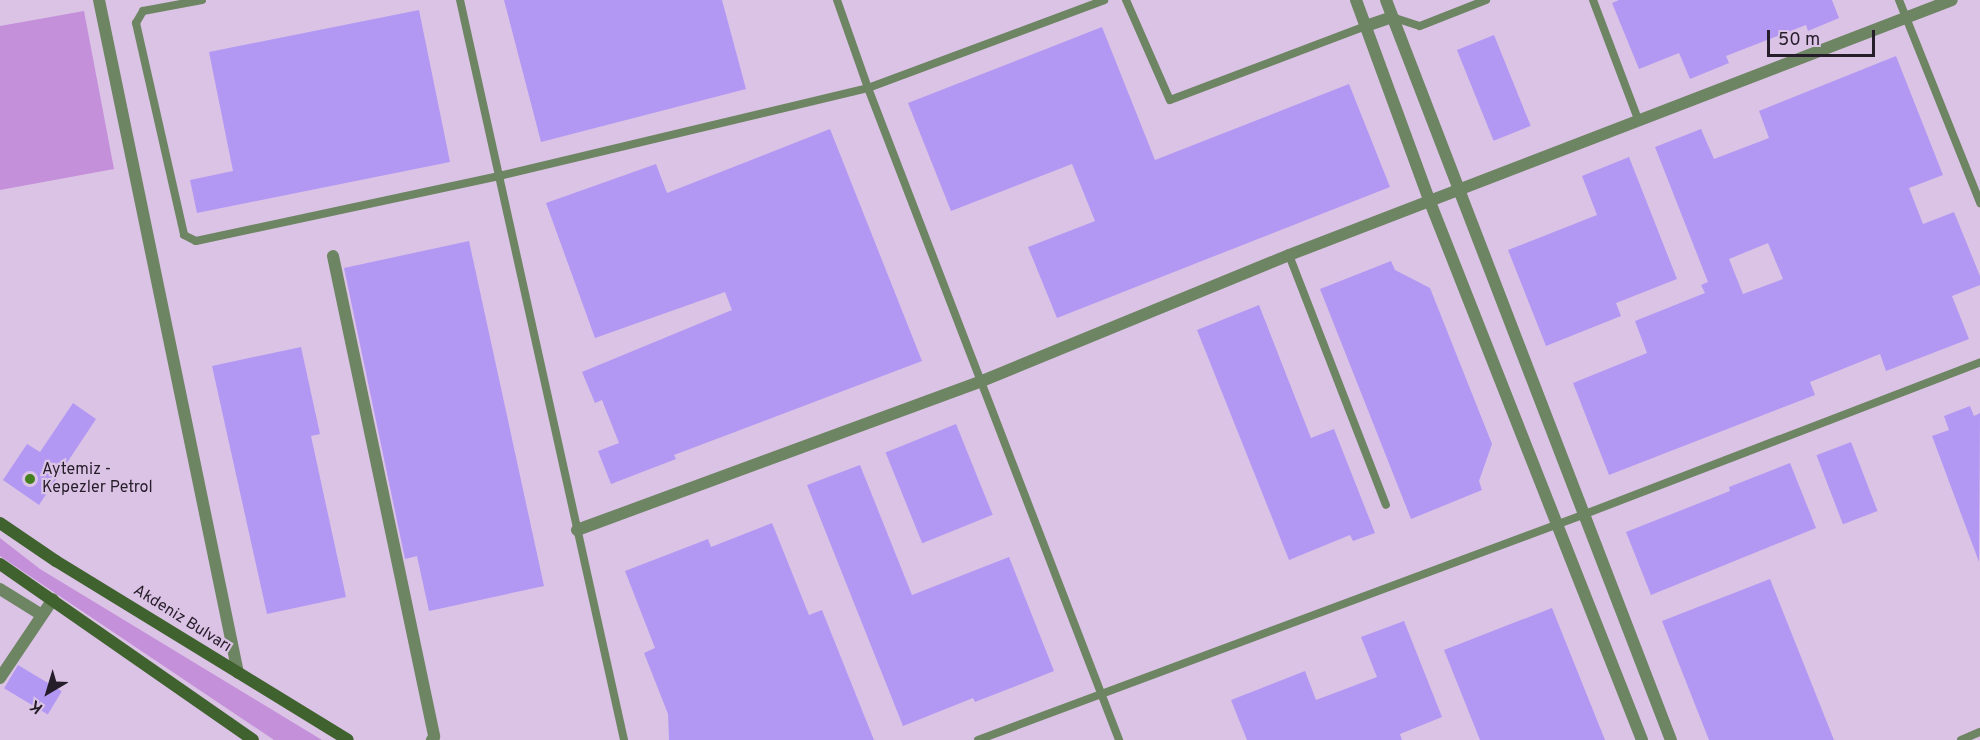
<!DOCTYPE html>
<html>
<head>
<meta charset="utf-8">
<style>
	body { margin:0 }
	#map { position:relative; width:1980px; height:740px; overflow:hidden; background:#dbc3e5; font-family:Overpass,sans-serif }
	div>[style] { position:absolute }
	.green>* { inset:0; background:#c590da }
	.building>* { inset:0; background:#b298f3; transform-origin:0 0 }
	.lane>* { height:8px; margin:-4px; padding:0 4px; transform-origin:4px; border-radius:4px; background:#6d8562 }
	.street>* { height:12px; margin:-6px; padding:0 6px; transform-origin:6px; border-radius:6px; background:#6d8562 }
	.secondary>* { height:12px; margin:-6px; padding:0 6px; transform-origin:6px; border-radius:6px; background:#3f622e }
	.dots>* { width:16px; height:16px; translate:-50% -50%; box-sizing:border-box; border:3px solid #dbc3e5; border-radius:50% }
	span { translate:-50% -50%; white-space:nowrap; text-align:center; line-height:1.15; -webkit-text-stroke:4.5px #dbc3e5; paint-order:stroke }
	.poi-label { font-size:16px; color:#261d2a }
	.left { translate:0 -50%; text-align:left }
	.street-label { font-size:16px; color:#261d2a }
	.north { position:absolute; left:18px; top:662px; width:60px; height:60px; -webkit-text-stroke:4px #dbc3e5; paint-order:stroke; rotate:218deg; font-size:16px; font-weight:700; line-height:24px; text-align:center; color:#261d2a }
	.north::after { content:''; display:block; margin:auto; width:21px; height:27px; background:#261d2a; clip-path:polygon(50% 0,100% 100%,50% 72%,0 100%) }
	.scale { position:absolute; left:1767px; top:30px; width:108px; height:27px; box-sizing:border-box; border:3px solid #261d2a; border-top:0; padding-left:8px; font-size:18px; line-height:21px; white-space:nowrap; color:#261d2a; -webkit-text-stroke:4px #dbc3e5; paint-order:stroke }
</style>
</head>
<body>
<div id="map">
	<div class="green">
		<i style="clip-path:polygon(84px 11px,114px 169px,0 190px,0 26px)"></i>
		<i style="clip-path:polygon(0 538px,40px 569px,322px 740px,274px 740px,0 556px)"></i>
	</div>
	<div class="building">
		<i style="clip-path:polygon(504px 0,722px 0,746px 89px,541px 142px)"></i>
		<i style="clip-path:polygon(1619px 0,1832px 0,1839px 18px,1808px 31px,1806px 25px,1726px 56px,1729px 63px,1690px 79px,1679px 53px,1639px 69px,1612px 3px)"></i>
		<i style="clip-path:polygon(419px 10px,450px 162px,197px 213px,190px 180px,233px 171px,209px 52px)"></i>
		<i style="clip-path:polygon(1102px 27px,1155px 160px,1349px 84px,1390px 187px,1057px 318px,1028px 247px,1095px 221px,1072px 164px,951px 211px,908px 103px)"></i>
		<i style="left:1494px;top:35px;width:98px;height:40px;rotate:68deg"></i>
		<i style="clip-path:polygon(evenodd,1896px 56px,1943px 175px,1909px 188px,1923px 224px,1954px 212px,1980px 276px,1980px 285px,1952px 296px,1969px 339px,1886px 371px,1880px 354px,1810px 382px,1815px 395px,1609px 475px,1573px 383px,1647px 353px,1635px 321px,1705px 293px,1701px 285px,1708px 282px,1655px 147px,1701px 129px,1714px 159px,1769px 138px,1759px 111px,1896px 56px,1768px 243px,1783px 279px,1743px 294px,1729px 259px,1768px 243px)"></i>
		<i style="clip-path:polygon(830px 129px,922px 361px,674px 455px,676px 459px,611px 484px,598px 451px,619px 443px,602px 400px,595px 403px,582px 372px,732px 310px,725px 292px,595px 338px,546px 203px,656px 164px,667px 193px)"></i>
		<i style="clip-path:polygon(1629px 157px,1677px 279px,1616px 303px,1621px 316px,1546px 346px,1508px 250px,1597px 215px,1582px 176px)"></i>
		<i style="clip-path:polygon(469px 241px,544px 586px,429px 611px,417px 556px,405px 559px,344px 268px)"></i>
		<i style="clip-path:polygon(1391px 261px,1395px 270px,1430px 288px,1492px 444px,1479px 481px,1482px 490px,1411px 519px,1320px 289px)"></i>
		<i style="clip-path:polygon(1259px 305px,1311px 438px,1334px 429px,1375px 533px,1353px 541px,1350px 535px,1289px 560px,1197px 330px)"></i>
		<i style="clip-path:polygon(301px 347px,320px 434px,311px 436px,346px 597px,267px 614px,212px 366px)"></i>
		<i style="clip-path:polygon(73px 403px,96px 419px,39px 505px,3px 480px,27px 444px,40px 452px)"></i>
		<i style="clip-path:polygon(1970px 406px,1974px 416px,1980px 413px,1979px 562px,1932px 436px,1949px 430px,1944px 416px)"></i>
		<i style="left:956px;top:424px;width:98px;height:76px;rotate:68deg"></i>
		<i style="left:1851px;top:442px;width:74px;height:37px;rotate:69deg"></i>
		<i style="clip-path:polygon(1790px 463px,1816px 528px,1651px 595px,1626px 532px,1730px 491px,1729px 487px)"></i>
		<i style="clip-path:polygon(860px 465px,912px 595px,1009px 557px,1054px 671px,975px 702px,973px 698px,903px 726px,807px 485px)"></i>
		<i style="clip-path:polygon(772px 523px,809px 615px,822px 610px,874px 740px,669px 740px,668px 714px,644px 653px,655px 648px,625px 571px,708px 539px,711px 547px)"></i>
		<i style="clip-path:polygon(1770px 579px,1834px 740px,1709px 740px,1662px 621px)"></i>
		<i style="clip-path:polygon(1552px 608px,1605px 740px,1480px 740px,1444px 650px)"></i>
		<i style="clip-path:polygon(1404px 621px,1442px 717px,1400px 734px,1402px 740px,1247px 740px,1231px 700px,1305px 671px,1316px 700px,1377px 677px,1361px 637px)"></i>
		<i style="left:18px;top:665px;width:51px;height:27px;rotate:31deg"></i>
	</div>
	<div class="lane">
		<i style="left:202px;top:0;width:60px;rotate:169.4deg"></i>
		<i style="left:143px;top:11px;width:14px;rotate:120deg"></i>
		<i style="left:136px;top:23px;width:217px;rotate:77.2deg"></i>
		<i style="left:184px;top:235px;width:13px;rotate:27deg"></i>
		<i style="left:196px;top:241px;width:310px;rotate:-12.1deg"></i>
		<i style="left:499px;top:176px;width:379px;rotate:-13.4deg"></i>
		<i style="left:868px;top:88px;width:252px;rotate:-20.4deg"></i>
		<i style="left:460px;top:0;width:758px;rotate:77.5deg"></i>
		<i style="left:837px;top:0;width:93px;rotate:70.6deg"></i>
		<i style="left:868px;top:88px;width:699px;rotate:68.94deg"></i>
		<i style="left:1126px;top:0;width:109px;rotate:66.3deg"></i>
		<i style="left:1170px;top:100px;width:210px;rotate:-20.7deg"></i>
		<i style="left:1593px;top:0;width:130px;rotate:69.3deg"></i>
		<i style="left:1899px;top:0;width:219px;rotate:68.2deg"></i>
		<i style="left:1392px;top:17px;width:29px;rotate:18deg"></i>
		<i style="left:1420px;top:26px;width:71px;rotate:-21.5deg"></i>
		<i style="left:1289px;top:255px;width:268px;rotate:68.8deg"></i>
		<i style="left:978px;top:740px;width:648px;rotate:-20.42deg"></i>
		<i style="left:1585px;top:514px;width:423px;rotate:-21deg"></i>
		<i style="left:1961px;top:740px;width:21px;rotate:-23deg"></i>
	</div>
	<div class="street">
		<i style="left:99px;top:0;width:687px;rotate:78.33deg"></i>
		<i style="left:1356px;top:0;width:215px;rotate:69.9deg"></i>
		<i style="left:1430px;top:202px;width:578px;rotate:68.49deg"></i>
		<i style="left:1386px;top:0;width:793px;rotate:68.94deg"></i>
		<i style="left:1366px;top:26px;width:28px;rotate:-19deg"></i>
		<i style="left:333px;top:256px;width:491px;rotate:78.1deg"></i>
		<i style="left:434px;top:737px;width:4px;rotate:124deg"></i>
		<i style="left:577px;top:530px;width:432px;rotate:-20.2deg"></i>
		<i style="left:982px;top:381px;width:332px;rotate:-22.3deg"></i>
		<i style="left:1289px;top:255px;width:710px;rotate:-21.04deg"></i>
		<i style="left:0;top:589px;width:49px;rotate:31.8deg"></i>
		<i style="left:0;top:678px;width:95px;rotate:-56.1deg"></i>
	</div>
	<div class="secondary">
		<i style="left:0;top:523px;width:68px;rotate:34.2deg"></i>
		<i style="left:56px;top:561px;width:342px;rotate:31.5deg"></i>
		<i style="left:0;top:564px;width:308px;rotate:34.8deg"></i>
	</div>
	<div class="dots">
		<i style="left:30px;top:479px;background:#437f1c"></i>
	</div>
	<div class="poi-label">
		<span class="left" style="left:42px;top:479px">Aytemiz -<br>Kepezler Petrol</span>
	</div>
	<div class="street-label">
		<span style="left:182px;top:619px;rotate:32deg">Akdeniz Bulvarı</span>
	</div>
	<div class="north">K</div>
	<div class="scale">50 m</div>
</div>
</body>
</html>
